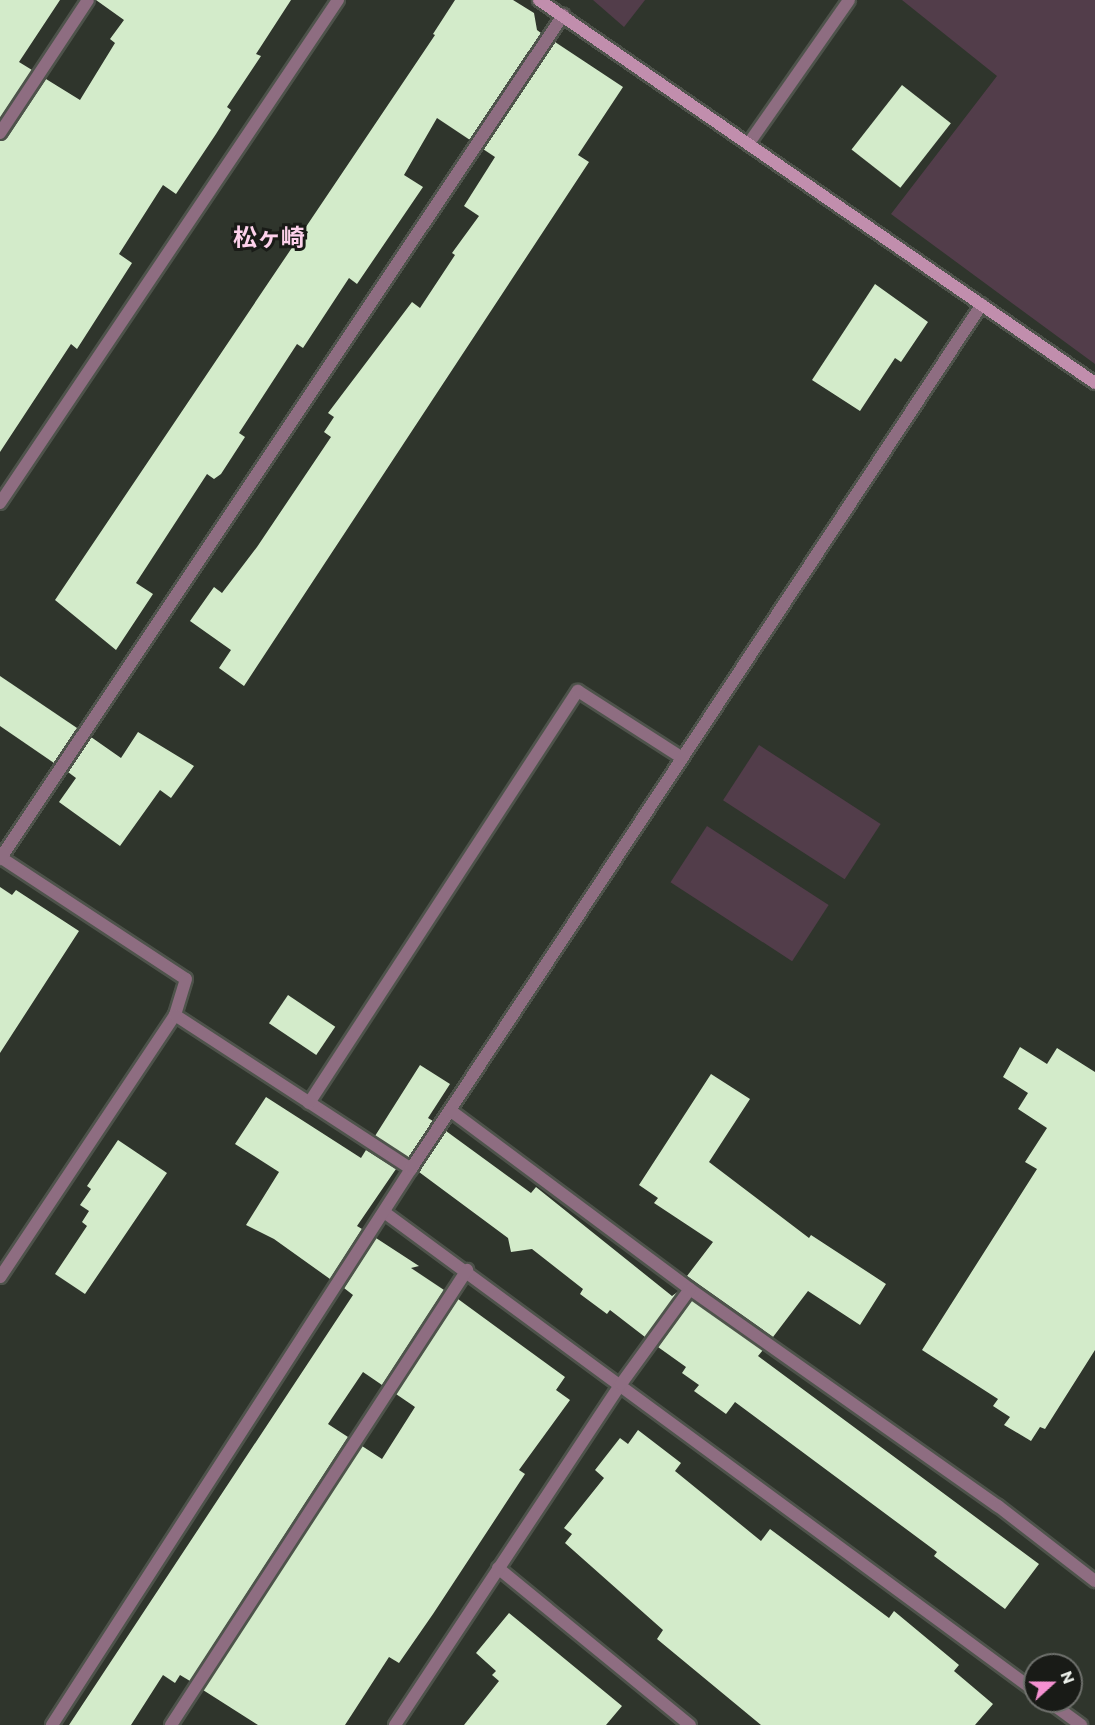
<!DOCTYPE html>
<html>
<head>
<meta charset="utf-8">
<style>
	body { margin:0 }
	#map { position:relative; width:1095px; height:1725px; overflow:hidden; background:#2f352c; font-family:Commissioner,"Noto Sans JP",sans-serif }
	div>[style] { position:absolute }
	.green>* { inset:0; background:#523d4a; transform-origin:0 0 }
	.building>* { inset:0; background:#d3ebca; transform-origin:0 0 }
	.roads { filter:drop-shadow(2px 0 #4e534b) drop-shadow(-2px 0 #4e534b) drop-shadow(0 2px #4e534b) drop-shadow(0 -2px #4e534b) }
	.street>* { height:12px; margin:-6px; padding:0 6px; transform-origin:6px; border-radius:6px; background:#8e6d81 }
	.secondary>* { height:12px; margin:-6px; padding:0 6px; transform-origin:6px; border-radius:6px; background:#c18ead }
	span { translate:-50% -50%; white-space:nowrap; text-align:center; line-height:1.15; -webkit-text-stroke:6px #191b17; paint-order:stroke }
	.neighbourhood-label { font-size:24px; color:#fdd1eb; font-weight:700 }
	.north { position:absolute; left:1023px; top:1653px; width:60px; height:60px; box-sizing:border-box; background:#191b17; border:2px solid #6f716d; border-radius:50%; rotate:69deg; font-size:16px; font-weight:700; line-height:24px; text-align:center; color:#eff3ed }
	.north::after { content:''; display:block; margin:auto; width:21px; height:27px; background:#f591d2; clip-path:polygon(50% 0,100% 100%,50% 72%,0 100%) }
</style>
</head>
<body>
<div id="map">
	<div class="green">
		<i style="clip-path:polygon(593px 0,645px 0,624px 27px)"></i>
		<i style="clip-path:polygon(902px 0,1095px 0,1095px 364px,891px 214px,997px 76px)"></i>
		<i style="left:759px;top:745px;width:145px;height:66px;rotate:33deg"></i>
		<i style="left:707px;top:826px;width:145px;height:67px;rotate:33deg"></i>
	</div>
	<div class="building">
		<i style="clip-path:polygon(0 0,60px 0,19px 62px,32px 70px,0 118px)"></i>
		<i style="clip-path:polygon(96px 0,291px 0,256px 54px,261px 56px,227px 107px,231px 110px,216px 134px,176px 194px,163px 185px,119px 254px,132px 263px,77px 349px,71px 344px,0 452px,0 141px,7px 138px,46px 79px,80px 100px,115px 43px,110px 39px,124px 20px)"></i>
		<i style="clip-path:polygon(455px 0,513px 0,534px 13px,537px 30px,541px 33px,470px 140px,437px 118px,404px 175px,423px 187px,357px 284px,349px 278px,303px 348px,297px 344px,239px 433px,245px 437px,221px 474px,214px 479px,207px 474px,136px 583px,153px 594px,116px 650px,55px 600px,435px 35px,433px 34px)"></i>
		<i style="clip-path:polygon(555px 42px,623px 87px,578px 155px,589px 162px,244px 686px,219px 668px,231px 650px,190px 621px,214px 587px,222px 593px,257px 547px,331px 437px,324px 432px,334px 417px,328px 413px,412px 302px,420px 308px,455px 255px,452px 253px,479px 216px,464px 206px,495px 157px,483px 149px)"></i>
		<i style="left:902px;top:85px;width:62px;height:82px;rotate:38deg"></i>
		<i style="clip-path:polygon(875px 284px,928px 322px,901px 362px,895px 358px,860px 411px,812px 380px)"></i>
		<i style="clip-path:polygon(0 676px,77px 728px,54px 763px,0 726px)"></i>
		<i style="clip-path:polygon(138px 732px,194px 766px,171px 798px,160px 790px,120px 846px,59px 802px,76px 778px,68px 772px,91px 737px,121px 758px)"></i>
		<i style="clip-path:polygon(0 887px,12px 895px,16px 890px,79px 931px,0 1053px)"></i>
		<i style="left:288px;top:995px;width:57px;height:34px;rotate:34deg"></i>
		<i style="clip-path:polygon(1020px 1047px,1047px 1064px,1057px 1048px,1095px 1072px,1095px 1350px,1045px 1429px,1040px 1427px,1031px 1441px,1004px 1425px,1010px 1417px,993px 1406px,998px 1399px,922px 1350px,1037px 1169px,1025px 1162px,1047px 1128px,1018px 1109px,1028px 1093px,1003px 1077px)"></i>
		<i style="clip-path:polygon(420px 1065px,450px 1084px,428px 1118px,433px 1121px,409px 1158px,375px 1136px)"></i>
		<i style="clip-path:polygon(711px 1074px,750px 1099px,709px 1162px,809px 1238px,811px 1235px,886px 1284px,860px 1325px,808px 1291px,773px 1337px,687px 1276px,713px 1242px,654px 1203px,658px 1198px,639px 1185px)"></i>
		<i style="clip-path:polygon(266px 1097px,361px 1158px,366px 1150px,396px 1169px,357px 1226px,362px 1229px,330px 1279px,274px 1239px,246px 1225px,279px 1172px,235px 1144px)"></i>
		<i style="clip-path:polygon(446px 1131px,531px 1193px,536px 1187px,672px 1296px,679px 1291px,645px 1337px,610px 1310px,607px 1314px,580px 1294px,583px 1289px,532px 1249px,511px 1252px,508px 1238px,419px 1172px)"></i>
		<i style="clip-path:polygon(118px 1140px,167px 1173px,85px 1294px,55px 1274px,87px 1226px,82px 1222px,89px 1211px,80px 1205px,91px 1189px,87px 1186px)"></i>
		<i style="clip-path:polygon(376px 1238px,419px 1266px,411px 1268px,444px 1290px,382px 1385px,363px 1372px,328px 1424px,348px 1437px,190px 1681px,180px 1675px,175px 1683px,163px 1675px,131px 1725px,69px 1725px,353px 1295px,344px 1288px)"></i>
		<i style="clip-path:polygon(458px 1299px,565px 1377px,556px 1390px,570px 1400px,519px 1470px,525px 1474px,433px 1614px,399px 1663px,389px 1657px,345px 1725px,258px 1725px,203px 1690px,362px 1446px,382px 1459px,415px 1407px,396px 1394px)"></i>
		<i style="clip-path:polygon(692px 1300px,763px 1350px,758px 1356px,1039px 1564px,1005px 1609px,934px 1556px,937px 1552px,735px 1402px,726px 1414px,694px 1391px,699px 1385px,682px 1373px,686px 1367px,658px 1347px)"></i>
		<i style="clip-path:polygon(638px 1430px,681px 1463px,675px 1471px,761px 1541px,770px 1529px,889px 1618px,894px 1611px,959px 1665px,954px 1671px,993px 1704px,975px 1725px,761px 1725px,657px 1639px,663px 1630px,565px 1543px,572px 1534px,564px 1528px,604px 1478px,595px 1470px,620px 1438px,628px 1444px)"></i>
		<i style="clip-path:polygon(509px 1613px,622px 1706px,606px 1725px,464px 1725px,499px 1681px,492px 1675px,496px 1671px,476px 1653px)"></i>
	</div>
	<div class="roads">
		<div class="street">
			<i style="left:0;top:133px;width:159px;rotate:-56.5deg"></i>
			<i style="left:749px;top:143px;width:174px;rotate:-55deg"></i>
			<i style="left:0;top:503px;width:606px;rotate:-56.1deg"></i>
			<i style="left:0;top:857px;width:222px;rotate:33.3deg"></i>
			<i style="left:186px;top:979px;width:38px;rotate:107deg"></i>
			<i style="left:175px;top:1015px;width:315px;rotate:123.7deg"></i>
			<i style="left:0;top:859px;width:1015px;rotate:-56.29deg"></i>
			<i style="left:175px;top:1015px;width:282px;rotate:33.1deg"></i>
			<i style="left:309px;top:1103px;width:492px;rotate:-56.9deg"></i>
			<i style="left:578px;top:691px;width:122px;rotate:32.7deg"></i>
			<i style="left:451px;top:1111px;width:298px;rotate:36.7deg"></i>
			<i style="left:690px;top:1289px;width:377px;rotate:35.2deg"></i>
			<i style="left:998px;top:1506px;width:123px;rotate:37.7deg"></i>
			<i style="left:384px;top:1212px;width:808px;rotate:36.35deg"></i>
			<i style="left:498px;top:1568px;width:248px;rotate:39.3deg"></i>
			<i style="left:1048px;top:1701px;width:41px;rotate:36deg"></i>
			<i style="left:52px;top:1725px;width:662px;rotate:-57.15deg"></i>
			<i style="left:411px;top:1169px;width:1036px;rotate:-56.57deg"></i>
			<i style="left:171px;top:1725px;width:543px;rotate:-56.95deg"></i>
			<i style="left:395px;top:1725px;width:409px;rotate:-56.5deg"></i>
			<i style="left:621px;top:1384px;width:117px;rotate:-54deg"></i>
		</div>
		<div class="secondary">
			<i style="left:539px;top:0;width:675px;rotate:34.56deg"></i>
		</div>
	</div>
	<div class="neighbourhood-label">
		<span style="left:269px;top:237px">松ヶ崎</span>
	</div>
	<div class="north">N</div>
</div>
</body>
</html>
